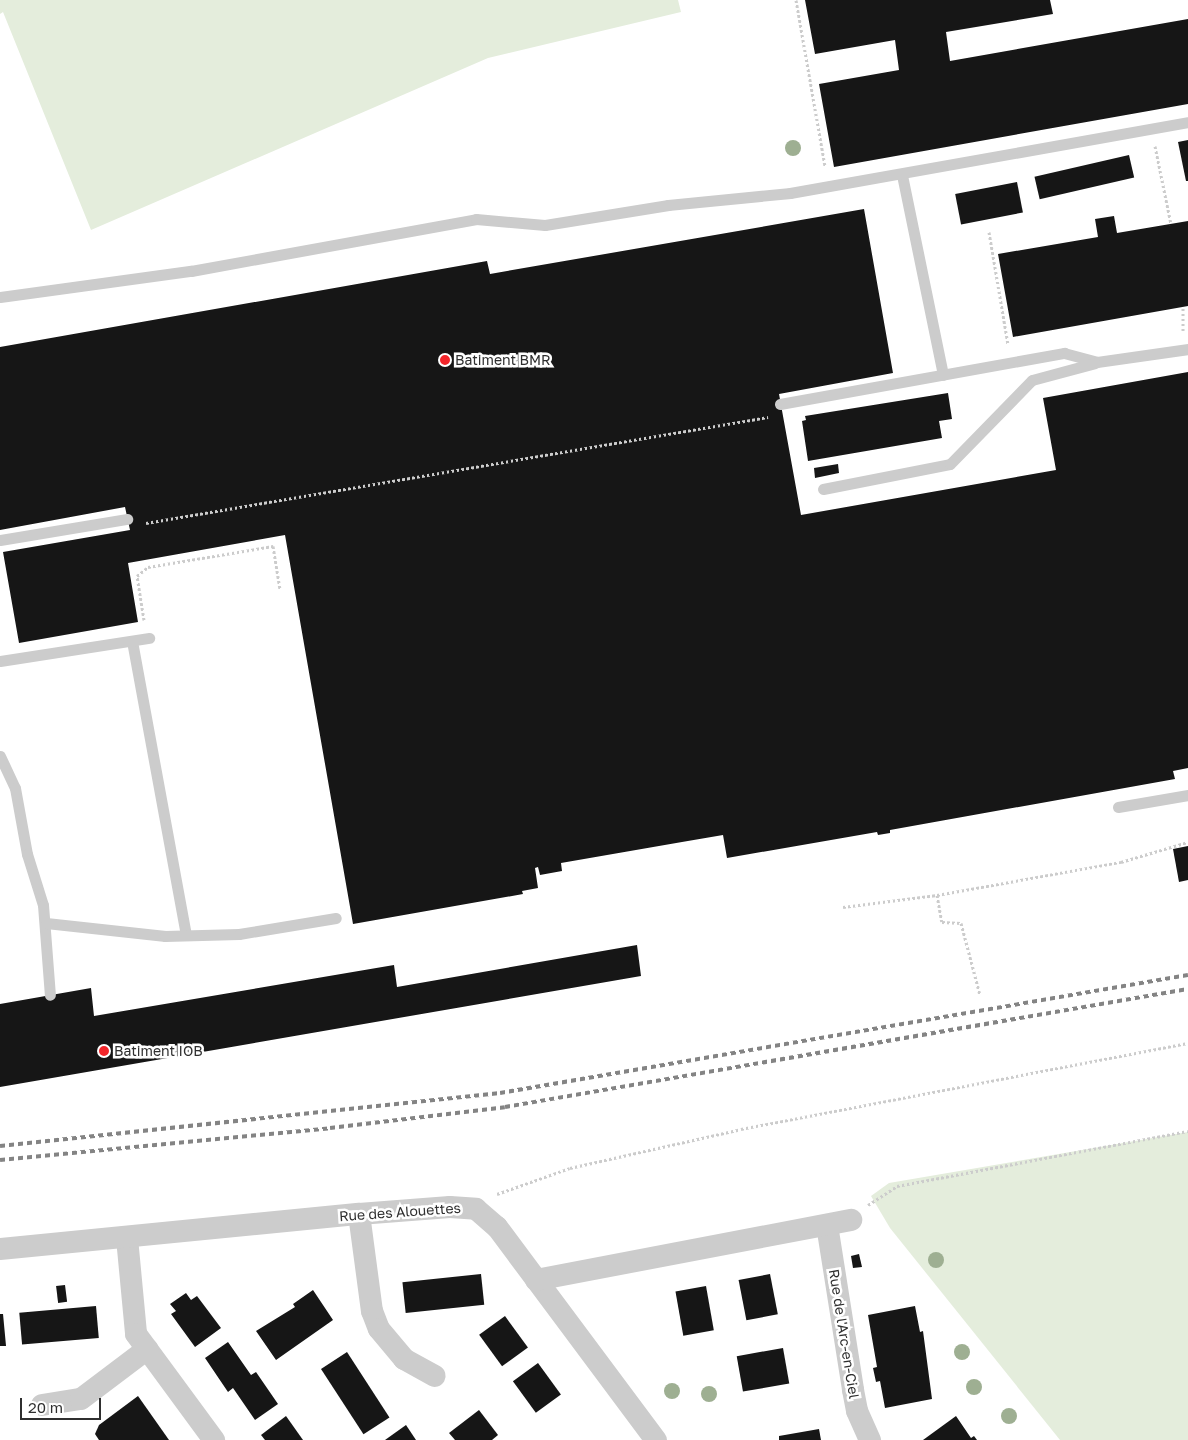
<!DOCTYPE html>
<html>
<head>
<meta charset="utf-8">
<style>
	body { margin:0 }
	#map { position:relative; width:1188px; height:1440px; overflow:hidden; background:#fff; font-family:"Golos Text",sans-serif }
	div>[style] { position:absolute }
	.green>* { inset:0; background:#e4eddc }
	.building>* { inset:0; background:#161616; transform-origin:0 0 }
	.path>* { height:3px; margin-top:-1.5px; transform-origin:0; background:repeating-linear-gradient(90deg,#ccc 0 2.5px,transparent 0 5px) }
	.service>* { height:11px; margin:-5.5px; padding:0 5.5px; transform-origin:5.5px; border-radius:5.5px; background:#ccc }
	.minor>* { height:22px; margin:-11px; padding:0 11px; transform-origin:11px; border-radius:11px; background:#ccc }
	.rail>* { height:4px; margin-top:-2px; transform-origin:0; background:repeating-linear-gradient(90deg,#848484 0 5px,transparent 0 9px) }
	.trees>* { width:16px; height:16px; margin:-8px; border-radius:50%; background:#9eaf92 }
	.dots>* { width:14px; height:14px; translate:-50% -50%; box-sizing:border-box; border:2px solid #fff; border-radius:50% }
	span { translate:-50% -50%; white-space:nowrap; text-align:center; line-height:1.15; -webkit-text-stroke:5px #fff; paint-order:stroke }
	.poi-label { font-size:14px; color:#2f2f2f }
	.left { translate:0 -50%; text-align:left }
	.street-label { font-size:14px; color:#2f2f2f }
	.scale { position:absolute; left:20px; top:1398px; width:81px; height:22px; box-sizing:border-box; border:2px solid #2f2f2f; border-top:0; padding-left:6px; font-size:15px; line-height:18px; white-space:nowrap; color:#2f2f2f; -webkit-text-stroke:4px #fff; paint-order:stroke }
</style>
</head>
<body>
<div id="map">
	<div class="green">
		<i style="clip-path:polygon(0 0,678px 0,681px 12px,488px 58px,91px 230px,3px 12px,0 14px)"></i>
		<i style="clip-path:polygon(1188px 1132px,1188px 1440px,1060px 1440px,890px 1228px,871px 1196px,889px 1183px)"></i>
	</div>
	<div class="building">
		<i style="clip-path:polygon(805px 0,1050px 0,1053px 14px,946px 32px,950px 61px,1188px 19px,1188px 104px,834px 167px,819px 84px,899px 70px,895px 40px,815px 54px)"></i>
		<i style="clip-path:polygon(1188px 140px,1188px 181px,1186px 181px,1178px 142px)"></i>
		<i style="left:1129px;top:155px;width:23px;height:97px;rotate:77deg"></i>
		<i style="left:1017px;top:182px;width:31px;height:63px;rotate:79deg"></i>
		<i style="clip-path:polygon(864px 209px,893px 373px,779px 394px,801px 515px,1056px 470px,1043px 398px,1188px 372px,1188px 768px,1173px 771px,1175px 779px,890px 830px,890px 833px,878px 835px,877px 832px,727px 858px,723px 835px,682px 842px,561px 863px,562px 871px,540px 875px,538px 867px,535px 868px,538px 888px,522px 891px,523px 894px,353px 924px,285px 535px,128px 563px,138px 622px,19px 643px,3px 552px,130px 530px,125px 507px,0 530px,0 347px,487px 261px,490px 274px)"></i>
		<i style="clip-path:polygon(1114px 216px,1117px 233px,1188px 221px,1188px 306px,1013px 337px,998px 254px,1098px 237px,1095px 219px)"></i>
		<i style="clip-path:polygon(948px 393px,952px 419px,939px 421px,942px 438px,808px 461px,802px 421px,806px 420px,805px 416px)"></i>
		<i style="clip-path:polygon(838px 464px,839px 473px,815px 478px,814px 468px)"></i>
		<i style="clip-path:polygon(1188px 846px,1188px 880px,1179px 882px,1173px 849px)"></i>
		<i style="clip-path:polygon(637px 945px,641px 976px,0 1087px,0 1004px,91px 988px,94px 1016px,394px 965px,397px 987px)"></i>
		<i style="clip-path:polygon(859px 1254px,862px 1267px,853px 1268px,851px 1256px)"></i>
		<i style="left:481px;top:1274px;width:31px;height:79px;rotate:84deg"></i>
		<i style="left:770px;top:1274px;width:41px;height:32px;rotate:79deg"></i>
		<i style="left:65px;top:1285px;width:17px;height:9px;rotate:83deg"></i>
		<i style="left:706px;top:1286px;width:45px;height:31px;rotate:80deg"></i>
		<i style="clip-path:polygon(313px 1290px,333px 1320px,276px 1360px,256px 1331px,295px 1307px,293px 1304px)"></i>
		<i style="clip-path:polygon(186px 1293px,191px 1300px,197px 1296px,221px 1328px,195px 1347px,171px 1314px,176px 1311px,170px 1304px)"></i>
		<i style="left:96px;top:1306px;width:32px;height:77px;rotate:85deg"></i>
		<i style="clip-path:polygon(915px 1306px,920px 1332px,923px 1331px,932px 1399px,885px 1408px,880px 1381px,876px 1382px,873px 1368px,877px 1367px,868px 1315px)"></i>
		<i style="clip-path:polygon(0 1314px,3px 1314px,6px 1346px,0 1346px)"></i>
		<i style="left:505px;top:1316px;width:39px;height:32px;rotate:54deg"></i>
		<i style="clip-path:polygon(228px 1342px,251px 1375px,256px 1372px,278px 1404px,255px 1420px,233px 1388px,228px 1392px,205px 1358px)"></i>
		<i style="left:783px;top:1348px;width:36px;height:47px;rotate:80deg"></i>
		<i style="left:347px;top:1352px;width:78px;height:31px;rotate:57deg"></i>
		<i style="left:538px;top:1363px;width:39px;height:31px;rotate:54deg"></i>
		<i style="clip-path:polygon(138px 1396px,169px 1440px,99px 1440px,95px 1434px,99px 1425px)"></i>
		<i style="clip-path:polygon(479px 1410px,498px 1435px,492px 1440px,455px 1440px,449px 1433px)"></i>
		<i style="clip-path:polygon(286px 1416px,303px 1440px,265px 1440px,261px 1435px)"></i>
		<i style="clip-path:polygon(956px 1416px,971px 1438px,974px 1436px,977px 1440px,923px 1440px)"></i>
		<i style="clip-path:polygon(406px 1425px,416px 1440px,385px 1440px)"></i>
		<i style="clip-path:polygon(819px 1429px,821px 1440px,779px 1440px,779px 1436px)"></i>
	</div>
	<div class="path">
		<i style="left:796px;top:0;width:169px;rotate:80.1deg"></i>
		<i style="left:1155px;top:146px;width:80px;rotate:78.4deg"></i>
		<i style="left:989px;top:232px;width:114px;rotate:80.4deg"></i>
		<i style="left:1183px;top:331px;width:24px;rotate:-90deg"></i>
		<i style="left:146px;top:523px;width:631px;rotate:-9.67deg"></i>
		<i style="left:144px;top:620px;width:45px;rotate:-99deg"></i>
		<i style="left:137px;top:576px;width:14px;rotate:-39deg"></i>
		<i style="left:148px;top:567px;width:127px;rotate:-9.5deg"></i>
		<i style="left:273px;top:546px;width:44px;rotate:80.8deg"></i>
		<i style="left:937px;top:895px;width:27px;rotate:80deg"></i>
		<i style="left:942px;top:922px;width:19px;rotate:3deg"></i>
		<i style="left:961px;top:923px;width:74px;rotate:75.2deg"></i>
		<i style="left:843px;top:907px;width:95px;rotate:-7.3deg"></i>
		<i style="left:937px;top:895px;width:187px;rotate:-10.2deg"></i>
		<i style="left:1121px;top:862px;width:70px;rotate:-16.6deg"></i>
		<i style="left:497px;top:1194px;width:77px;rotate:-19.6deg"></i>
		<i style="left:570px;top:1168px;width:175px;rotate:-12.8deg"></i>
		<i style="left:741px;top:1129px;width:455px;rotate:-10.9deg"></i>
		<i style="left:868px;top:1205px;width:35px;rotate:-33deg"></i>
		<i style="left:897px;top:1186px;width:296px;rotate:-10.7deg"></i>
	</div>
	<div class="service">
		<i style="left:902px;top:175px;width:204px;rotate:78.4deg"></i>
		<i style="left:0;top:297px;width:193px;rotate:-7.8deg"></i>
		<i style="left:191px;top:271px;width:290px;rotate:-10.3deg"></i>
		<i style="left:476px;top:219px;width:69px;rotate:5deg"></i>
		<i style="left:545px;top:225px;width:125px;rotate:-9.2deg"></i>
		<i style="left:668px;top:205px;width:123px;rotate:-5.6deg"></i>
		<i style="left:790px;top:193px;width:404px;rotate:-10.1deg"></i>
		<i style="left:780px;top:404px;width:289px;rotate:-10.2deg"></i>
		<i style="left:1064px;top:353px;width:34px;rotate:15deg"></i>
		<i style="left:1097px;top:362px;width:92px;rotate:-8.1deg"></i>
		<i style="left:823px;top:489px;width:129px;rotate:-11.1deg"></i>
		<i style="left:950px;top:464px;width:117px;rotate:-45.7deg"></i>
		<i style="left:1032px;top:380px;width:65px;rotate:-15.1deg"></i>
		<i style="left:0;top:540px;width:129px;rotate:-9.4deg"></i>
		<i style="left:132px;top:641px;width:299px;rotate:79.6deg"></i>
		<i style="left:0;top:661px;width:151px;rotate:-8.8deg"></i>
		<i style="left:0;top:756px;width:35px;rotate:65deg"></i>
		<i style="left:15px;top:788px;width:67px;rotate:79.7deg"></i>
		<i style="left:27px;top:854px;width:53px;rotate:72.6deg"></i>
		<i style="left:43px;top:905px;width:90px;rotate:85.6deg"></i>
		<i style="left:1118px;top:807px;width:71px;rotate:-9.7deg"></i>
		<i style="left:46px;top:923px;width:120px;rotate:6.2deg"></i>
		<i style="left:165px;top:936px;width:74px;rotate:-1.5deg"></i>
		<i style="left:239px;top:934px;width:98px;rotate:-9.4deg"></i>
	</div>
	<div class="minor">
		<i style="left:359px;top:1214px;width:98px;rotate:82.4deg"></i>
		<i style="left:372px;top:1311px;width:19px;rotate:69deg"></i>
		<i style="left:379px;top:1329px;width:39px;rotate:50deg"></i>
		<i style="left:404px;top:1359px;width:35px;rotate:29deg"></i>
		<i style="left:827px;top:1225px;width:167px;rotate:81deg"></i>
		<i style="left:853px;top:1390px;width:21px;rotate:79deg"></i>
		<i style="left:857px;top:1411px;width:32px;rotate:66deg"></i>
		<i style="left:127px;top:1238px;width:96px;rotate:84.6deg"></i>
		<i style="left:136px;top:1334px;width:132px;rotate:53.7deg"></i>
		<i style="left:0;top:1249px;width:361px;rotate:-5.6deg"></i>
		<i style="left:359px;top:1214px;width:91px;rotate:-4.4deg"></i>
		<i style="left:450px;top:1207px;width:26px;rotate:4deg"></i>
		<i style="left:476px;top:1209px;width:28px;rotate:41deg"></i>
		<i style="left:497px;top:1227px;width:266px;rotate:53.3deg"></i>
		<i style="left:536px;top:1280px;width:321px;rotate:-10.8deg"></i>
		<i style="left:42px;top:1405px;width:39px;rotate:-9deg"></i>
		<i style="left:81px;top:1399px;width:83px;rotate:-37.1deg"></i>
	</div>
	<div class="rail">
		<i style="left:0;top:1146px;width:503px;rotate:-6.05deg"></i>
		<i style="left:500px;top:1093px;width:698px;rotate:-9.73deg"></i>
		<i style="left:0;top:1160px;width:332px;rotate:-5.5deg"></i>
		<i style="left:330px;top:1128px;width:176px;rotate:-6.8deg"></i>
		<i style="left:505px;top:1107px;width:693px;rotate:-9.8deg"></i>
	</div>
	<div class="trees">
		<i style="left:793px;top:148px"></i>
		<i style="left:936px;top:1260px"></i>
		<i style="left:962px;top:1352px"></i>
		<i style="left:974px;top:1387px"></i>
		<i style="left:672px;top:1391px"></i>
		<i style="left:709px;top:1394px"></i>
		<i style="left:1009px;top:1416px"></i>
	</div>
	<div class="dots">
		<i style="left:445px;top:360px;background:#f2252a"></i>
		<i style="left:104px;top:1051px;background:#f2252a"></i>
	</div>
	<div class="poi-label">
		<span class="left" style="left:455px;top:360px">Batiment BMR</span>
		<span class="left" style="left:114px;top:1051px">Batiment IOB</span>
	</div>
	<div class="street-label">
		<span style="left:400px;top:1212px;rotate:-4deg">Rue des Alouettes</span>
		<span style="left:844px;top:1334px;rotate:81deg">Rue de l'Arc-en-Ciel</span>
	</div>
	<div class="scale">20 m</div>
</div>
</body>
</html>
